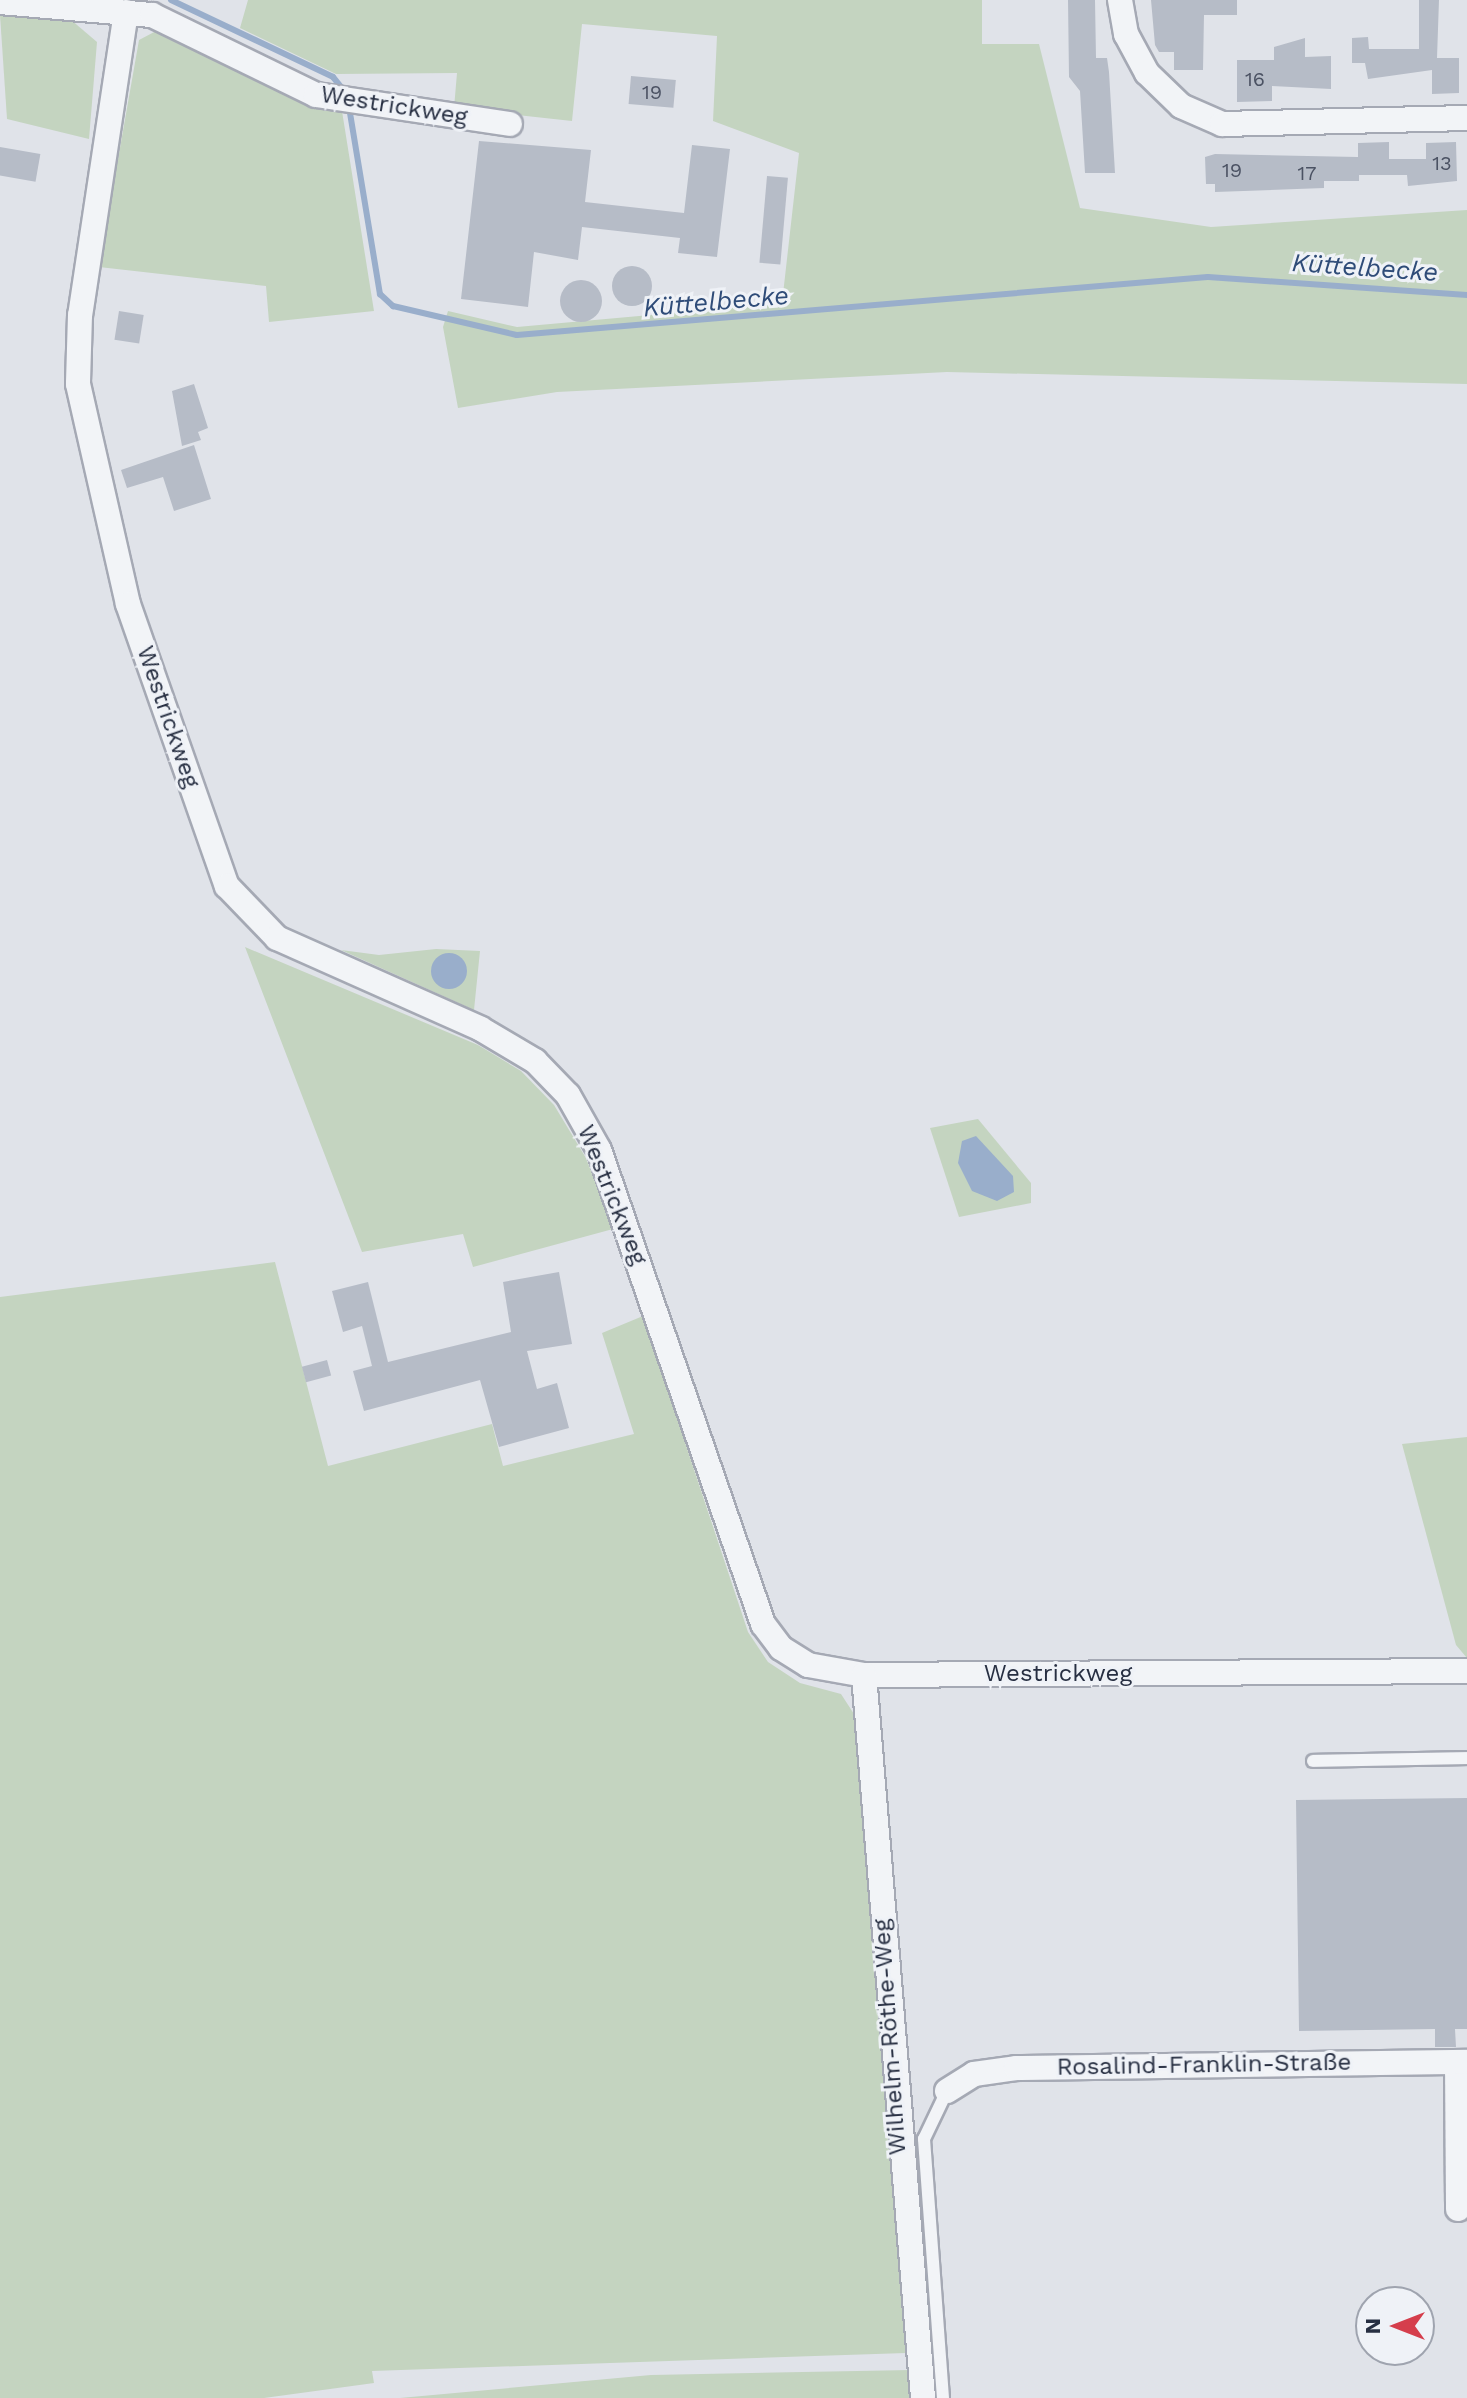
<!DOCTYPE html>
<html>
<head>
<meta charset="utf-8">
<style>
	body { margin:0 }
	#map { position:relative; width:1467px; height:2398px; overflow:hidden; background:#e0e3e9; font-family:"Work Sans",sans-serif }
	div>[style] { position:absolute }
	.green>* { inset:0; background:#c4d4c0 }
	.water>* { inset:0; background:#99aecb }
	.round { border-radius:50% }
	.stream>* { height:6px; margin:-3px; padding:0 3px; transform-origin:3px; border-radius:3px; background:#99aecb }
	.building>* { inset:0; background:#b6bcc7; transform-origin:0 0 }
	.roads { filter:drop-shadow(2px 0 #a5a9b4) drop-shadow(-2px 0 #a5a9b4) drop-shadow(0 2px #a5a9b4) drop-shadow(0 -2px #a5a9b4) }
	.lane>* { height:12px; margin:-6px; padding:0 6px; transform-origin:6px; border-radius:6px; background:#f2f4f7 }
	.street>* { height:24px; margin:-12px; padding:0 12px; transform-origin:12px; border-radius:12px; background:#f2f4f7 }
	span { translate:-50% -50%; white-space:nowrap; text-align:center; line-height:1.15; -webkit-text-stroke:6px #eff2f7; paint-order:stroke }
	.number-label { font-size:20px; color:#4b5263 }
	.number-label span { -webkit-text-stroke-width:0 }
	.street-label { font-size:24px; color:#272f42 }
	.water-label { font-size:26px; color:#2f4c78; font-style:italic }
	.north { position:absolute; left:1355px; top:2286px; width:80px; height:80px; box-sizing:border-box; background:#eff2f7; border:2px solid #9fa4af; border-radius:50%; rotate:270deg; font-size:22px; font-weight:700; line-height:32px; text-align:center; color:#272f42 }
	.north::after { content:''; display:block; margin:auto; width:28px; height:36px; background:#d53e4c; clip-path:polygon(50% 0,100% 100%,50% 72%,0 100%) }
</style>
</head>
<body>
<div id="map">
	<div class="green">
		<i style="clip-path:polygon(248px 0,982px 0,982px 44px,1039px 44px,1080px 208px,1211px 227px,1467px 210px,1467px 384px,947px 372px,557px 392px,458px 408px,443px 327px,448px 311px,517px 327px,782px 303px,799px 153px,713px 121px,717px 36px,582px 24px,572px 121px,454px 108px,457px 73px,336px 74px,240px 28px)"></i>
		<i style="clip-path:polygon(0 15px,70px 19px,97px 42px,89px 139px,7px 119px)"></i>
		<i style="clip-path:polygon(158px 30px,287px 96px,342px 111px,374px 311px,269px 322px,266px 286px,99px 267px,139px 40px)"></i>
		<i style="clip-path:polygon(245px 947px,478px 1045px,521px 1071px,554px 1105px,586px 1158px,613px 1229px,473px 1267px,463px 1234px,362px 1252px)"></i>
		<i style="clip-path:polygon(436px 949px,480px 951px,474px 1010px,341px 950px,379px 955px)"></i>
		<i style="clip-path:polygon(978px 1119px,1031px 1183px,1031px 1203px,959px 1217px,930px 1128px)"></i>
		<i style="clip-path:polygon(275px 1262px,328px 1466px,492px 1424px,503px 1466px,634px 1434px,602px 1333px,643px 1316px,748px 1632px,768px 1662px,800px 1683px,841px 1694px,854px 1714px,906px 2353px,372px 2371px,374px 2383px,264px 2398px,0 2398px,0 1297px)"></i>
		<i style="clip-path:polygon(1467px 1437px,1467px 1658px,1456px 1645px,1402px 1444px)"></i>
		<i style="clip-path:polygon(911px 2370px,914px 2398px,400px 2398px,651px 2375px)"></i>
	</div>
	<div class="water">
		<i class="round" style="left:431px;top:953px;width:36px;height:36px"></i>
		<i style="clip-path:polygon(976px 1136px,1013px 1176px,1014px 1192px,997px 1201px,972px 1191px,958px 1163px,962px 1141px)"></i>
	</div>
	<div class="stream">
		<i style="left:171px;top:0;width:179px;rotate:25.4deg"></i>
		<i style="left:333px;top:77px;width:19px;rotate:51deg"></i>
		<i style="left:349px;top:107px;width:190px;rotate:80.6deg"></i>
		<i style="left:380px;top:294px;width:18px;rotate:43deg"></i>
		<i style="left:393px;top:306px;width:127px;rotate:13.2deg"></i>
		<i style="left:517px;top:335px;width:693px;rotate:-4.8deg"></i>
		<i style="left:1208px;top:277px;width:260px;rotate:4deg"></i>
	</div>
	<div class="building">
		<i style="clip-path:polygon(1068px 0,1095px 0,1096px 58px,1107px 58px,1109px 72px,1115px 173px,1085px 173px,1080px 91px,1069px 77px)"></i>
		<i style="clip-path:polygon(1151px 0,1237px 0,1237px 15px,1204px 15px,1203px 70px,1174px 70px,1174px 52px,1159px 52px,1155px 45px)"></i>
		<i style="clip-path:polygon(1419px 0,1439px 0,1437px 58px,1459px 58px,1459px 93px,1432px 94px,1432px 70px,1368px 79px,1365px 63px,1352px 63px,1352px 38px,1368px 37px,1369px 49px,1419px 49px)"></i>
		<i style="clip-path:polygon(1305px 38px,1305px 57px,1331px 56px,1331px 89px,1272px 86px,1272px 101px,1237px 102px,1237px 60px,1274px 60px,1274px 47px)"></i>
		<i style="left:631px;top:76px;width:45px;height:28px;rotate:5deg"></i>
		<i style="clip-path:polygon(479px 141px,591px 150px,585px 202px,684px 213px,692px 145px,730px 149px,717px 257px,678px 253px,680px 238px,582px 227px,578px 260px,534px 252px,528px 307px,461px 299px)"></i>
		<i style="clip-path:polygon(1389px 142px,1389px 159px,1426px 159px,1426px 143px,1456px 142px,1457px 181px,1408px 186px,1407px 175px,1359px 175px,1359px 181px,1324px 181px,1324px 188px,1215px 192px,1215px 184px,1206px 184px,1205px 157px,1215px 154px,1358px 157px,1358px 143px)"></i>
		<i style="left:0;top:147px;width:41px;height:28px;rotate:10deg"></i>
		<i style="left:767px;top:176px;width:21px;height:87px;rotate:5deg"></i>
		<i class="round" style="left:612px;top:266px;width:40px;height:40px"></i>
		<i class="round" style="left:560px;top:280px;width:42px;height:42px"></i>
		<i style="left:119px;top:311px;width:25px;height:29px;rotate:9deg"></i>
		<i style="clip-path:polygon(194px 384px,208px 428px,198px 432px,201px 440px,182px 446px,172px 391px)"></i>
		<i style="clip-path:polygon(194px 445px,211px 499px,174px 511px,163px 477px,127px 488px,121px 470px)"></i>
		<i style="clip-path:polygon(559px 1272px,572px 1344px,527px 1351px,537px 1389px,557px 1383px,569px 1428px,499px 1447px,480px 1380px,364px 1411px,353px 1371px,372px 1366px,362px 1326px,343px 1332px,332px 1291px,368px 1282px,388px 1362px,511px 1332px,503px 1282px)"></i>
		<i style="left:327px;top:1360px;width:16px;height:26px;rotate:75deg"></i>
		<i style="clip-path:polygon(1467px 1798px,1467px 2029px,1455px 2029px,1456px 2047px,1435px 2047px,1435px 2029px,1299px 2031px,1296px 1800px)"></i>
	</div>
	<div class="roads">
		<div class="lane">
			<i style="left:1313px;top:1761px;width:154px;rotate:-1.1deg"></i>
			<i style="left:943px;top:2398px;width:260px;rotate:-94.2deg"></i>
			<i style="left:924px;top:2139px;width:53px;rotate:-64.4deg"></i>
		</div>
		<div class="street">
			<i style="left:1120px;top:0;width:35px;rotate:80deg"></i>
			<i style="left:1126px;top:34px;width:44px;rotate:61.7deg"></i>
			<i style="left:1147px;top:73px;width:47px;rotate:44.1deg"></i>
			<i style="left:1181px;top:106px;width:45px;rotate:23.7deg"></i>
			<i style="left:1222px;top:124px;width:245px;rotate:-1.4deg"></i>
			<i style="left:0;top:2px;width:153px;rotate:4.9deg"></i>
			<i style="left:152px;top:15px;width:182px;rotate:26deg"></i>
			<i style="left:316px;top:95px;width:196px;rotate:8.5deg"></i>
			<i style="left:126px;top:12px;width:306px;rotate:98.6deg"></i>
			<i style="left:80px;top:315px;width:69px;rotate:91.7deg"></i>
			<i style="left:78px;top:384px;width:226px;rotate:77.2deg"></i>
			<i style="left:128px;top:604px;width:299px;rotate:70.7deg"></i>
			<i style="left:227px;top:886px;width:72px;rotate:46.1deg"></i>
			<i style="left:277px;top:938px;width:223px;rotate:24deg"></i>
			<i style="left:481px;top:1029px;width:63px;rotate:30.7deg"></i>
			<i style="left:535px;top:1061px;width:47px;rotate:45.9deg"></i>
			<i style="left:568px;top:1095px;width:63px;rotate:60.6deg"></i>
			<i style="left:599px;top:1150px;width:502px;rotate:70.91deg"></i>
			<i style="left:763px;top:1624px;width:30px;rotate:53deg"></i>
			<i style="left:781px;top:1648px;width:32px;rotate:32deg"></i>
			<i style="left:808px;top:1665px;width:57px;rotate:10.1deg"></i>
			<i style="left:864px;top:1675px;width:603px;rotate:-0.38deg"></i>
			<i style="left:864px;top:1675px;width:725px;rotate:85.33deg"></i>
			<i style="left:1457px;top:2062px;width:147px;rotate:89.6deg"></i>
			<i style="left:947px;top:2091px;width:32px;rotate:-32deg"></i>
			<i style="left:974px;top:2074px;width:42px;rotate:-8.1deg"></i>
			<i style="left:1016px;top:2068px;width:451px;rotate:-0.8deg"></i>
		</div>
	</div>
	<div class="number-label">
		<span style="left:1255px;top:79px">16</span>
		<span style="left:652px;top:92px">19</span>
		<span style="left:1442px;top:163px">13</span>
		<span style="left:1232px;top:170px">19</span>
		<span style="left:1307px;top:173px">17</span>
	</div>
	<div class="street-label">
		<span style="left:394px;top:106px;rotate:9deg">Westrickweg</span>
		<span style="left:168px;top:717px;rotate:71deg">Westrickweg</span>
		<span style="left:612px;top:1195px;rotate:68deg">Westrickweg</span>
		<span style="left:1058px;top:1674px">Westrickweg</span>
		<span style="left:890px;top:2037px;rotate:-94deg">Wilhelm-Röthe-Weg</span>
		<span style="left:1204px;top:2065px;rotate:-1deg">Rosalind-Franklin-Straße</span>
	</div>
	<div class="water-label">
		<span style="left:1365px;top:268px;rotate:4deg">Küttelbecke</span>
		<span style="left:716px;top:302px;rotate:-5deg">Küttelbecke</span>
	</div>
	<div class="north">N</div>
</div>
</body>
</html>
